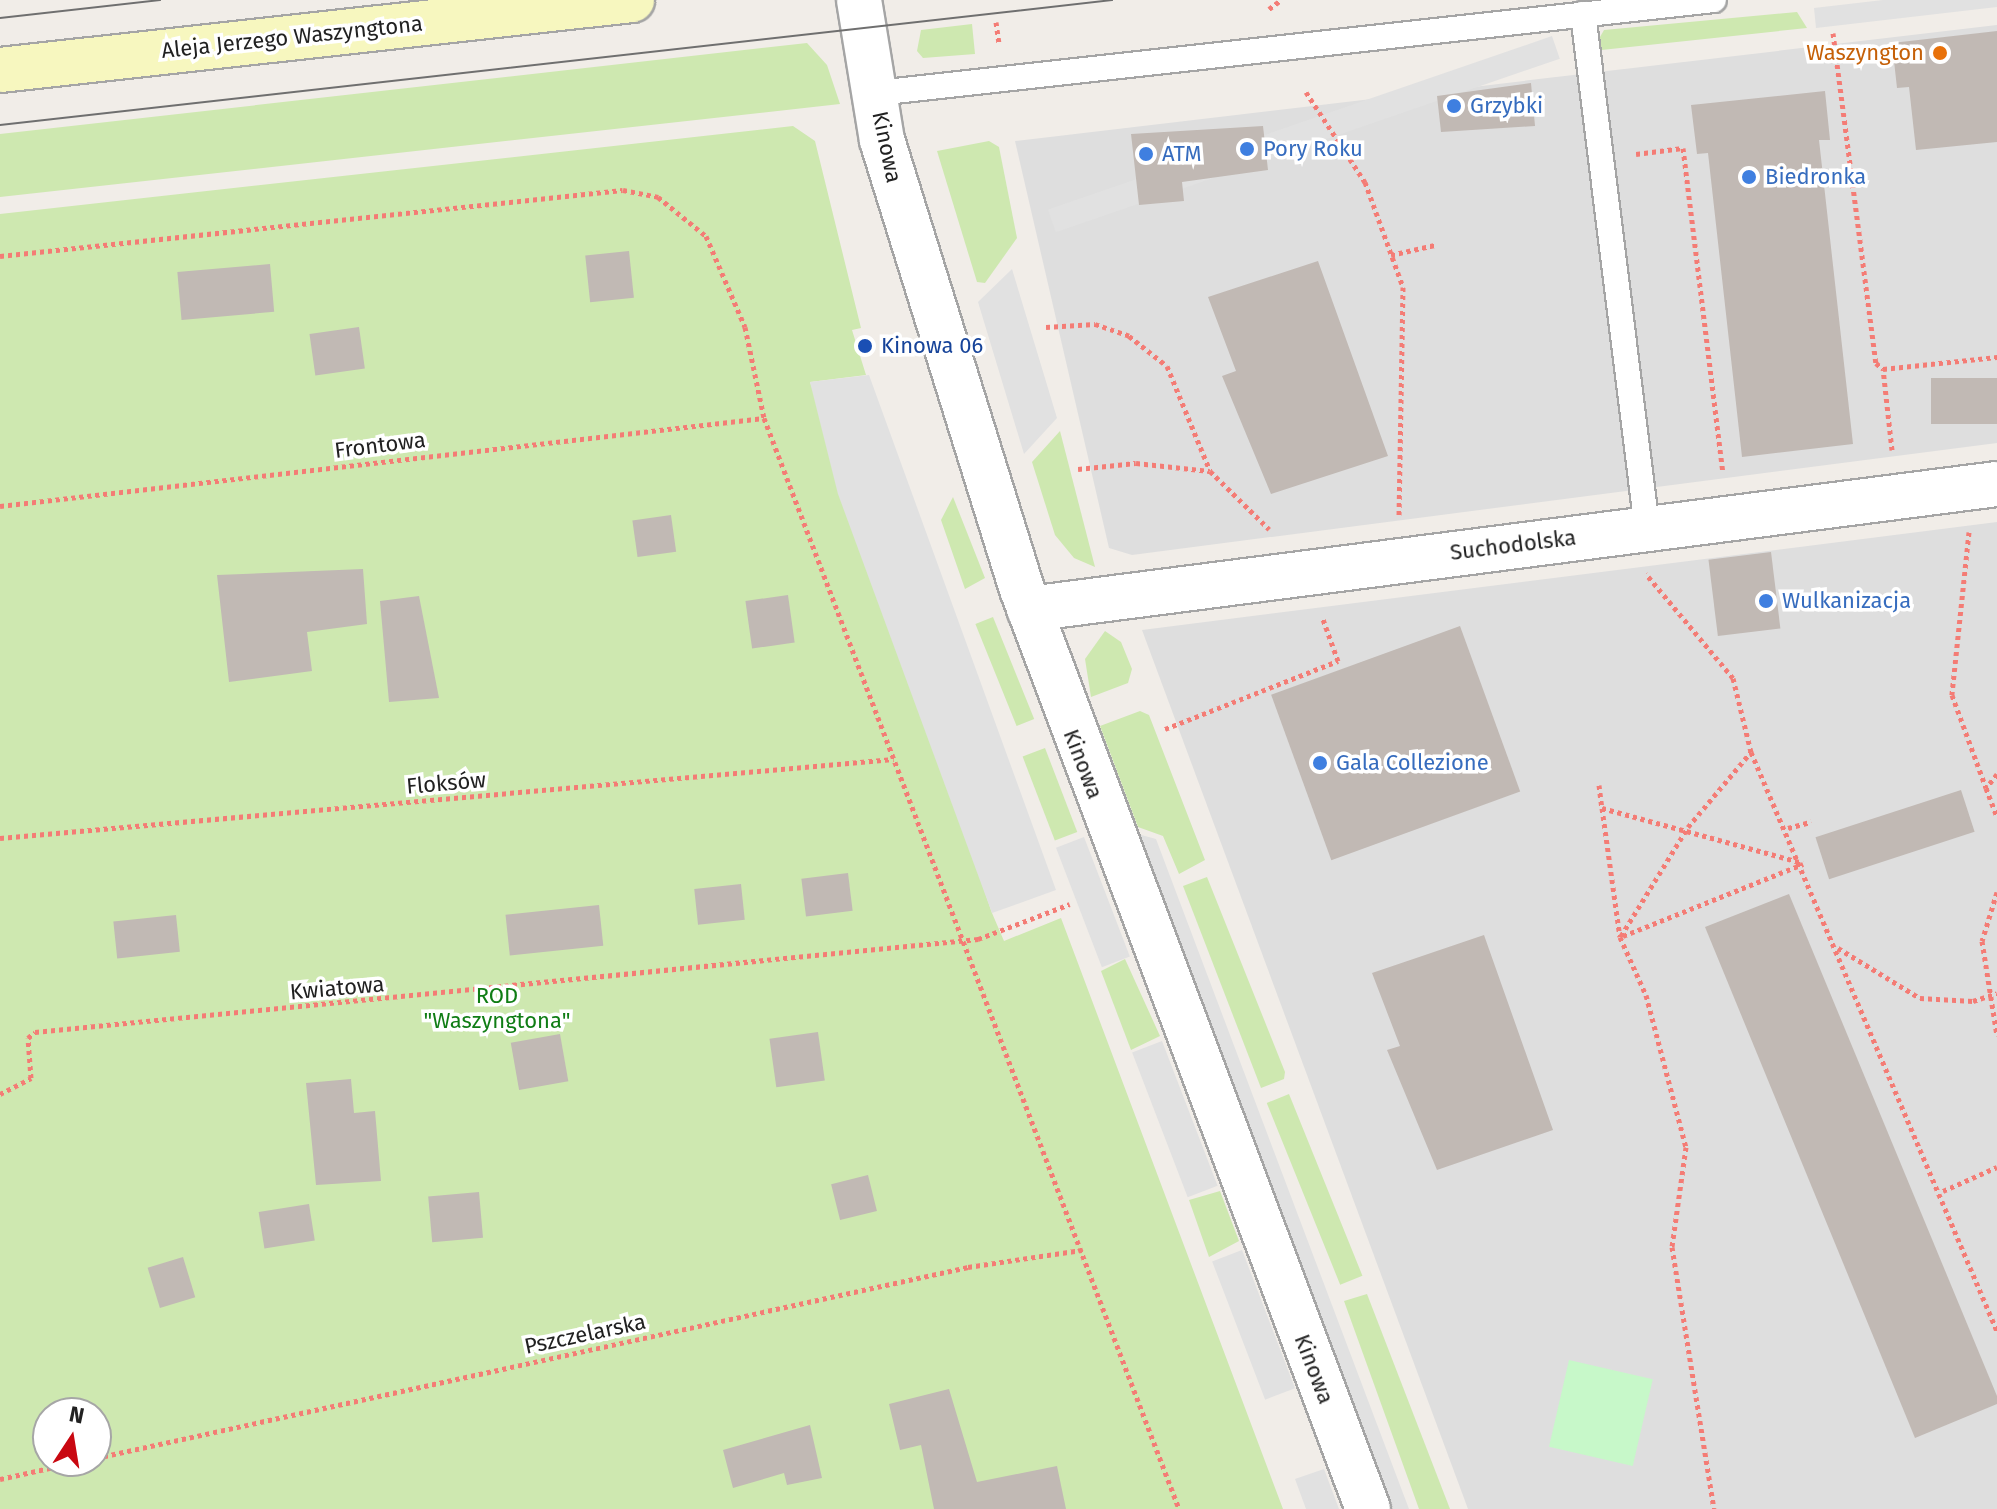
<!DOCTYPE html>
<html>
<head>
<meta charset="utf-8">
<style>
	body { margin:0 }
	#map { position:relative; width:1997px; height:1509px; overflow:hidden; background:#f1ede8; font-family:"Fira Sans",sans-serif }
	div>[style] { position:absolute }
	.residential>* { inset:0; background:#dedede }
	.grass>* { inset:0; background:#cee8b0; transform-origin:0 0 }
	.park>* { inset:0; background:#c7f8c9; transform-origin:0 0 }
	.parking>* { inset:0; background:#e1e1e1; transform-origin:0 0 }
	.building>* { inset:0; background:#c1b9b4; transform-origin:0 0 }
	.path>* { height:5px; margin-top:-2.5px; transform-origin:0; background:repeating-linear-gradient(90deg,#f47c75 0 4px,transparent 0 8px) }
	.roads { filter:drop-shadow(2px 0 #a5a5a5) drop-shadow(-2px 0 #a5a5a5) drop-shadow(0 2px #a5a5a5) drop-shadow(0 -2px #a5a5a5) }
	.service>* { height:24px; margin:-12px; padding:0 12px; transform-origin:12px; border-radius:12px; background:#fff }
	.minor>* { height:44px; margin:-22px; padding:0 22px; transform-origin:22px; border-radius:22px; background:#fff }
	.tertiary>* { height:44px; margin:-22px; padding:0 22px; transform-origin:22px; border-radius:22px; background:#fff }
	.secondary>* { height:44px; margin:-22px; padding:0 22px; transform-origin:22px; border-radius:22px; background:#f7f7bf }
	.tram>* { height:2px; margin:-1px; padding:0 1px; transform-origin:1px; border-radius:1px; background:#6f6f6f }
	.dots>* { width:22px; height:22px; translate:-50% -50%; box-sizing:border-box; border:4px solid #fff; border-radius:50% }
	span { translate:-50% -50%; white-space:nowrap; text-align:center; line-height:1.15; -webkit-text-stroke:7px #fff; paint-order:stroke }
	.street-label { font-size:22px; color:#212121 }
	.food-label { font-size:22px; color:#c56008 }
	.right { translate:-100% -50%; text-align:right }
	.shop-label { font-size:22px; color:#366cbe }
	.left { translate:0 -50%; text-align:left }
	.transit-label { font-size:22px; color:#164399 }
	.park-label { font-size:22px; color:#107d15 }
	.north { position:absolute; left:32px; top:1397px; width:80px; height:80px; box-sizing:border-box; background:#fff; border:2px solid #a6a6a6; border-radius:50%; rotate:12deg; font-size:22px; font-weight:700; line-height:32px; text-align:center; color:#212121 }
	.north::after { content:''; display:block; margin:auto; width:28px; height:36px; background:#c90811; clip-path:polygon(50% 0,100% 100%,50% 72%,0 100%) }
</style>
</head>
<body>
<div id="map">
	<div class="residential">
		<i style="clip-path:polygon(1997px 25px,1997px 443px,1132px 555px,1109px 548px,1015px 141px)"></i>
		<i style="clip-path:polygon(1997px 522px,1997px 1509px,1468px 1509px,1142px 630px)"></i>
	</div>
	<div class="grass">
		<i style="clip-path:polygon(1797px 12px,1807px 28px,1592px 51px,1604px 30px)"></i>
		<i style="clip-path:polygon(972px 24px,975px 54px,923px 58px,917px 51px,921px 30px)"></i>
		<i style="clip-path:polygon(807px 43px,827px 65px,840px 104px,0 197px,0 134px)"></i>
		<i style="clip-path:polygon(evenodd,793px 126px,815px 141px,861px 328px,852px 330px,866px 375px,810px 382px,992px 913px,1004px 941px,1061px 918px,1283px 1509px,0 1509px,0 214px,793px 126px,48px 1413px,96px 1413px,96px 1461px,48px 1461px,48px 1413px)"></i>
		<i style="clip-path:polygon(989px 141px,999px 147px,1017px 238px,985px 283px,977px 282px,937px 151px)"></i>
		<i style="clip-path:polygon(1060px 431px,1095px 567px,1074px 558px,1055px 535px,1032px 462px)"></i>
		<i style="clip-path:polygon(953px 497px,985px 578px,965px 589px,941px 520px)"></i>
		<i style="left:993px;top:617px;width:110px;height:19px;rotate:68deg"></i>
		<i style="clip-path:polygon(1105px 631px,1121px 642px,1132px 669px,1128px 683px,1091px 697px,1085px 659px)"></i>
		<i style="clip-path:polygon(1140px 711px,1149px 715px,1205px 860px,1179px 874px,1163px 836px,1138px 827px,1100px 726px)"></i>
		<i style="left:1045px;top:748px;width:90px;height:24px;rotate:69deg"></i>
		<i style="clip-path:polygon(1207px 877px,1285px 1072px,1284px 1079px,1261px 1088px,1183px 886px)"></i>
		<i style="clip-path:polygon(1125px 959px,1160px 1036px,1131px 1050px,1101px 971px)"></i>
		<i style="left:1289px;top:1094px;width:196px;height:24px;rotate:68deg"></i>
		<i style="clip-path:polygon(1220px 1191px,1239px 1241px,1209px 1257px,1189px 1200px)"></i>
		<i style="clip-path:polygon(1367px 1294px,1450px 1509px,1419px 1509px,1344px 1301px)"></i>
	</div>
	<div class="park">
		<i style="left:1569px;top:1360px;width:86px;height:89px;rotate:13deg"></i>
	</div>
	<div class="parking">
		<i style="clip-path:polygon(1883px 0,1997px 0,1997px 7px,1816px 28px,1814px 8px)"></i>
		<i style="left:1552px;top:36px;width:24px;height:533px;rotate:71deg"></i>
		<i style="clip-path:polygon(1012px 269px,1057px 418px,1024px 454px,978px 302px)"></i>
		<i style="clip-path:polygon(869px 375px,1056px 890px,992px 913px,838px 494px,810px 382px)"></i>
		<i style="clip-path:polygon(1134px 833px,1156px 839px,1409px 1509px,1393px 1509px)"></i>
		<i style="left:1084px;top:837px;width:128px;height:30px;rotate:69deg"></i>
		<i style="left:1162px;top:1041px;width:155px;height:32px;rotate:69deg"></i>
		<i style="left:1242px;top:1250px;width:148px;height:32px;rotate:69deg"></i>
		<i style="clip-path:polygon(1324px 1469px,1339px 1509px,1306px 1509px,1295px 1479px)"></i>
	</div>
	<div class="building">
		<i style="clip-path:polygon(1997px 31px,1997px 142px,1916px 150px,1909px 87px,1897px 88px,1892px 43px)"></i>
		<i style="clip-path:polygon(1531px 83px,1535px 126px,1441px 132px,1437px 96px)"></i>
		<i style="clip-path:polygon(1825px 91px,1830px 140px,1819px 140px,1853px 444px,1742px 457px,1708px 153px,1697px 154px,1691px 105px)"></i>
		<i style="clip-path:polygon(1263px 126px,1268px 170px,1182px 182px,1184px 201px,1139px 205px,1131px 134px)"></i>
		<i style="left:629px;top:251px;width:47px;height:44px;rotate:84deg"></i>
		<i style="clip-path:polygon(1318px 261px,1388px 456px,1271px 494px,1222px 376px,1236px 371px,1208px 297px)"></i>
		<i style="left:270px;top:264px;width:48px;height:93px;rotate:85deg"></i>
		<i style="left:359px;top:327px;width:42px;height:50px;rotate:82deg"></i>
		<i style="left:1997px;top:378px;width:46px;height:66px;rotate:90deg"></i>
		<i style="left:671px;top:515px;width:37px;height:39px;rotate:82deg"></i>
		<i style="left:1771px;top:552px;width:77px;height:63px;rotate:83deg"></i>
		<i style="clip-path:polygon(363px 569px,367px 624px,307px 632px,312px 671px,229px 682px,217px 575px)"></i>
		<i style="left:788px;top:595px;width:48px;height:43px;rotate:82deg"></i>
		<i style="clip-path:polygon(419px 596px,439px 698px,389px 702px,380px 601px)"></i>
		<i style="left:1460px;top:626px;width:176px;height:201px;rotate:70deg"></i>
		<i style="left:1961px;top:790px;width:44px;height:153px;rotate:72deg"></i>
		<i style="left:848px;top:873px;width:38px;height:47px;rotate:83deg"></i>
		<i style="left:741px;top:884px;width:36px;height:47px;rotate:84deg"></i>
		<i style="clip-path:polygon(1789px 894px,1997px 1396px,1997px 1404px,1915px 1438px,1705px 927px)"></i>
		<i style="left:599px;top:905px;width:41px;height:94px;rotate:84deg"></i>
		<i style="left:176px;top:915px;width:37px;height:63px;rotate:84deg"></i>
		<i style="clip-path:polygon(1484px 935px,1553px 1130px,1437px 1170px,1387px 1050px,1400px 1046px,1372px 973px)"></i>
		<i style="left:818px;top:1032px;width:49px;height:49px;rotate:82deg"></i>
		<i style="left:560px;top:1034px;width:48px;height:50px;rotate:80deg"></i>
		<i style="clip-path:polygon(351px 1079px,354px 1113px,375px 1111px,381px 1181px,316px 1185px,306px 1083px)"></i>
		<i style="left:868px;top:1175px;width:37px;height:38px;rotate:76deg"></i>
		<i style="left:479px;top:1192px;width:46px;height:51px;rotate:85deg"></i>
		<i style="left:309px;top:1204px;width:37px;height:51px;rotate:81deg"></i>
		<i style="left:183px;top:1257px;width:42px;height:37px;rotate:73deg"></i>
		<i style="clip-path:polygon(949px 1389px,977px 1482px,1057px 1466px,1066px 1509px,934px 1509px,921px 1445px,900px 1450px,889px 1404px)"></i>
		<i style="clip-path:polygon(810px 1425px,822px 1478px,787px 1485px,784px 1473px,733px 1488px,723px 1450px)"></i>
	</div>
	<div class="path">
		<i style="left:1269px;top:9px;width:15px;rotate:-37deg"></i>
		<i style="left:996px;top:22px;width:22px;rotate:82deg"></i>
		<i style="left:1833px;top:33px;width:333px;rotate:82.6deg"></i>
		<i style="left:1876px;top:363px;width:9px;rotate:41deg"></i>
		<i style="left:1306px;top:92px;width:108px;rotate:56.8deg"></i>
		<i style="left:1365px;top:182px;width:112px;rotate:70.1deg"></i>
		<i style="left:1403px;top:287px;width:228px;rotate:91deg"></i>
		<i style="left:1636px;top:154px;width:47px;rotate:-7.3deg"></i>
		<i style="left:1683px;top:148px;width:326px;rotate:83deg"></i>
		<i style="left:1391px;top:255px;width:45px;rotate:-12.8deg"></i>
		<i style="left:0;top:256px;width:626px;rotate:-6.05deg"></i>
		<i style="left:623px;top:190px;width:36px;rotate:11deg"></i>
		<i style="left:658px;top:197px;width:62px;rotate:39.1deg"></i>
		<i style="left:706px;top:236px;width:99px;rotate:66.8deg"></i>
		<i style="left:745px;top:327px;width:93px;rotate:78.2deg"></i>
		<i style="left:764px;top:418px;width:1167px;rotate:69.17deg"></i>
		<i style="left:1046px;top:327px;width:49px;rotate:-3.5deg"></i>
		<i style="left:1095px;top:324px;width:36px;rotate:19deg"></i>
		<i style="left:1129px;top:336px;width:48px;rotate:38.3deg"></i>
		<i style="left:1167px;top:366px;width:113px;rotate:67.7deg"></i>
		<i style="left:1210px;top:471px;width:83px;rotate:44.5deg"></i>
		<i style="left:1892px;top:450px;width:81px;rotate:-96.3deg"></i>
		<i style="left:1883px;top:369px;width:115px;rotate:-6deg"></i>
		<i style="left:1078px;top:469px;width:58px;rotate:-5.9deg"></i>
		<i style="left:1136px;top:463px;width:74px;rotate:6.2deg"></i>
		<i style="left:0;top:506px;width:769px;rotate:-6.57deg"></i>
		<i style="left:1969px;top:532px;width:164px;rotate:96deg"></i>
		<i style="left:1952px;top:695px;width:99px;rotate:69.9deg"></i>
		<i style="left:1165px;top:729px;width:186px;rotate:-21.5deg"></i>
		<i style="left:1338px;top:661px;width:45px;rotate:-109.7deg"></i>
		<i style="left:1751px;top:752px;width:629px;rotate:66.98deg"></i>
		<i style="left:1997px;top:774px;width:18px;rotate:128deg"></i>
		<i style="left:1986px;top:788px;width:30px;rotate:69deg"></i>
		<i style="left:1599px;top:785px;width:23px;rotate:83deg"></i>
		<i style="left:1602px;top:808px;width:208px;rotate:15.3deg"></i>
		<i style="left:1602px;top:808px;width:130px;rotate:82.1deg"></i>
		<i style="left:1620px;top:937px;width:64px;rotate:65.9deg"></i>
		<i style="left:1646px;top:995px;width:157px;rotate:75.3deg"></i>
		<i style="left:1686px;top:1147px;width:101px;rotate:98deg"></i>
		<i style="left:1672px;top:1247px;width:265px;rotate:80.9deg"></i>
		<i style="left:1788px;top:828px;width:24px;rotate:-15deg"></i>
		<i style="left:0;top:838px;width:897px;rotate:-5.05deg"></i>
		<i style="left:1997px;top:892px;width:51px;rotate:107deg"></i>
		<i style="left:1982px;top:941px;width:96px;rotate:81deg"></i>
		<i style="left:1621px;top:936px;width:128px;rotate:-58.4deg"></i>
		<i style="left:1688px;top:827px;width:98px;rotate:-50deg"></i>
		<i style="left:1751px;top:752px;width:76px;rotate:-103.7deg"></i>
		<i style="left:1733px;top:678px;width:136px;rotate:-129.9deg"></i>
		<i style="left:1623px;top:936px;width:194px;rotate:-21.8deg"></i>
		<i style="left:1838px;top:948px;width:96px;rotate:31.4deg"></i>
		<i style="left:1920px;top:998px;width:53px;rotate:3.2deg"></i>
		<i style="left:1973px;top:1001px;width:25px;rotate:-18deg"></i>
		<i style="left:0;top:1094px;width:35px;rotate:-27deg"></i>
		<i style="left:31px;top:1078px;width:40px;rotate:-94.3deg"></i>
		<i style="left:28px;top:1038px;width:9px;rotate:-41deg"></i>
		<i style="left:35px;top:1032px;width:948px;rotate:-5.63deg"></i>
		<i style="left:978px;top:939px;width:98px;rotate:-20.8deg"></i>
		<i style="left:1943px;top:1191px;width:59px;rotate:-24deg"></i>
		<i style="left:96px;top:1458px;width:893px;rotate:-12.35deg"></i>
		<i style="left:968px;top:1267px;width:115px;rotate:-8.5deg"></i>
		<i style="left:0;top:1479px;width:83px;rotate:-12.5deg"></i>
	</div>
	<div class="roads">
		<div class="service">
			<i style="left:1583px;top:14px;width:518px;rotate:82.9deg"></i>
			<i style="left:877px;top:93px;width:842px;rotate:-6.34deg"></i>
		</div>
		<div class="minor">
			<i style="left:1029px;top:609px;width:976px;rotate:-7.36deg"></i>
		</div>
		<div class="tertiary">
			<i style="left:859px;top:0;width:142px;rotate:80.7deg"></i>
			<i style="left:882px;top:140px;width:470px;rotate:72.7deg"></i>
			<i style="left:1022px;top:589px;width:983px;rotate:69.39deg"></i>
		</div>
		<div class="secondary">
			<i style="left:0;top:70px;width:636px;rotate:-6.32deg"></i>
		</div>
	</div>
	<div class="tram">
		<i style="left:0;top:18px;width:161px;rotate:-6.4deg"></i>
		<i style="left:0;top:125px;width:1119px;rotate:-6.41deg"></i>
	</div>
	<div class="dots">
		<i style="left:1940px;top:53px;background:#e8710a"></i>
		<i style="left:1454px;top:106px;background:#3f7fe0"></i>
		<i style="left:1247px;top:149px;background:#3f7fe0"></i>
		<i style="left:1146px;top:154px;background:#3f7fe0"></i>
		<i style="left:1749px;top:177px;background:#3f7fe0"></i>
		<i style="left:865px;top:346px;background:#1a4fb4"></i>
		<i style="left:1766px;top:601px;background:#3f7fe0"></i>
		<i style="left:1320px;top:763px;background:#3f7fe0"></i>
	</div>
	<div class="street-label">
		<span style="left:292px;top:37px;rotate:-6deg">Aleja Jerzego Waszyngtona</span>
		<span style="left:887px;top:147px;rotate:78deg">Kinowa</span>
		<span style="left:380px;top:445px;rotate:-7deg">Frontowa</span>
		<span style="left:1513px;top:545px;rotate:-7deg">Suchodolska</span>
		<span style="left:1083px;top:764px;rotate:69deg">Kinowa</span>
		<span style="left:446px;top:783px;rotate:-5deg">Floksów</span>
		<span style="left:337px;top:988px;rotate:-5deg">Kwiatowa</span>
		<span style="left:585px;top:1334px;rotate:-12deg">Pszczelarska</span>
		<span style="left:1314px;top:1369px;rotate:69deg">Kinowa</span>
	</div>
	<div class="food-label">
		<span class="right" style="left:1924px;top:53px">Waszyngton</span>
	</div>
	<div class="shop-label">
		<span class="left" style="left:1470px;top:106px">Grzybki</span>
		<span class="left" style="left:1263px;top:149px">Pory Roku</span>
		<span class="left" style="left:1162px;top:154px">ATM</span>
		<span class="left" style="left:1765px;top:177px">Biedronka</span>
		<span class="left" style="left:1782px;top:601px">Wulkanizacja</span>
		<span class="left" style="left:1336px;top:763px">Gala Collezione</span>
	</div>
	<div class="transit-label">
		<span class="left" style="left:881px;top:346px">Kinowa 06</span>
	</div>
	<div class="park-label">
		<span style="left:497px;top:1008px">ROD<br>"Waszyngtona"</span>
	</div>
	<div class="north">N</div>
</div>
</body>
</html>
